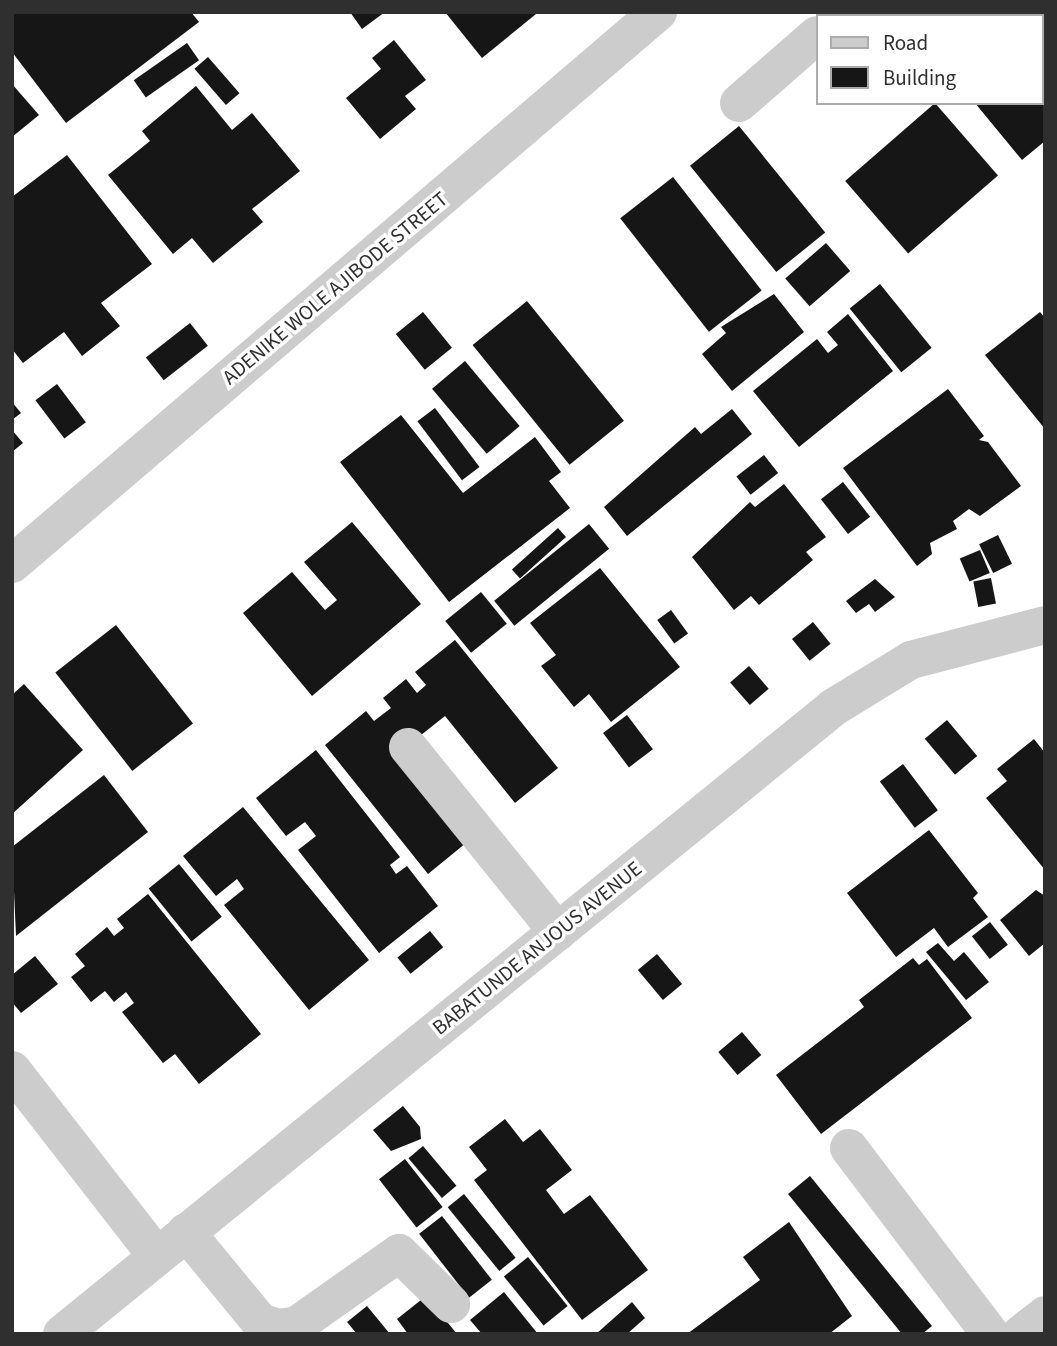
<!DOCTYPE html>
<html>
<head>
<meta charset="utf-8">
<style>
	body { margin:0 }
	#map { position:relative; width:1057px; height:1346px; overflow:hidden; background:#fff; font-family:"Source Sans 3",sans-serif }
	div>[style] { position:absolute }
	.building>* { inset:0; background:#161616; transform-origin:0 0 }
	.minor>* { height:38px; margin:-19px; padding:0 19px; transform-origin:19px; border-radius:19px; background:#ccc }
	span { translate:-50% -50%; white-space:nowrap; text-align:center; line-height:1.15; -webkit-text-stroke:7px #fff; paint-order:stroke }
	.street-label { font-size:21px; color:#2f2f2f }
	.frame { position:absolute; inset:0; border:14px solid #2f2f2f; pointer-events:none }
	.legend { position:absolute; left:816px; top:14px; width:228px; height:91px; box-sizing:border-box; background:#fff; border:2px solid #acacac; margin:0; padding:9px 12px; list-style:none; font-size:21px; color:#2f2f2f }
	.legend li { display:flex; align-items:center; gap:14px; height:35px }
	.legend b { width:35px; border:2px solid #acacac }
</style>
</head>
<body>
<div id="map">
	<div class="building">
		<i style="clip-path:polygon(12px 12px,191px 12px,199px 22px,66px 123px,12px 52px)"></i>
		<i style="clip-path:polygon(350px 12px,385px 12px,362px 29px)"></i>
		<i style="clip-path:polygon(445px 12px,534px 12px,536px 14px,482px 58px)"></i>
		<i style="clip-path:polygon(394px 40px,426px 80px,405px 96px,416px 109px,380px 139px,346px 98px,381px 69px,372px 58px)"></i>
		<i style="left:187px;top:43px;width:21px;height:65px;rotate:55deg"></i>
		<i style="left:208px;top:57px;width:48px;height:18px;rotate:49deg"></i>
		<i style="clip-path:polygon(1041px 62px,1045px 141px,1022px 160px,975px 103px,1041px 103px)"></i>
		<i style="clip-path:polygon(12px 84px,39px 115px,12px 137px)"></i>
		<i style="clip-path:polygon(196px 86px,232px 130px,252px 113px,300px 171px,252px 209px,263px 222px,213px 263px,192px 238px,173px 254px,108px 175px,150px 141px,142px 131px)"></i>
		<i style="left:935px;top:103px;width:96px;height:119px;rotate:49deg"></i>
		<i style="left:739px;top:126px;width:137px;height:63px;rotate:51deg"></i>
		<i style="clip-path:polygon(67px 155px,152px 264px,101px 303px,120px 326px,82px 356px,64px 332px,23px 363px,12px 349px,12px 197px)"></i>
		<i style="left:673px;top:177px;width:144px;height:67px;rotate:52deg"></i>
		<i style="left:826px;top:243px;width:37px;height:54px;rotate:49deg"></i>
		<i style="left:880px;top:284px;width:82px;height:39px;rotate:51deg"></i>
		<i style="clip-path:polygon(774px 294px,804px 332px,732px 391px,702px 354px,726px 333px,721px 327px)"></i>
		<i style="left:527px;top:301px;width:154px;height:70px;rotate:51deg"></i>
		<i style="left:423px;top:312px;width:46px;height:35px;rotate:51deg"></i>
		<i style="clip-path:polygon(1040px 312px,1045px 318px,1045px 429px,985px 355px)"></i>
		<i style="clip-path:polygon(848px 314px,893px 371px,799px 447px,753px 391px,817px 339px,828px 353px,838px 345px,827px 332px)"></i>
		<i style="left:190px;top:323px;width:29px;height:56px;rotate:52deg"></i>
		<i style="left:465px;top:361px;width:85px;height:43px;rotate:50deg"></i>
		<i style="left:57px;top:384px;width:48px;height:27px;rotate:53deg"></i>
		<i style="clip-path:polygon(948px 389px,984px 436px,979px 440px,988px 442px,1021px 486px,980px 516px,969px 509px,953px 521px,957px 529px,930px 543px,932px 554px,917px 566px,843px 468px)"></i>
		<i style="clip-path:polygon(12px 402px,21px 413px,12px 420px)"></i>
		<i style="left:435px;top:408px;width:74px;height:22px;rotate:53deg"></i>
		<i style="clip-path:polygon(732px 409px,752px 434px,627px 536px,604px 507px,695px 427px,701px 434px)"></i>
		<i style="clip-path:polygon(401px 415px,463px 493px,535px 437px,561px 472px,549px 481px,570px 508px,449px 602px,340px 462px)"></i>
		<i style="clip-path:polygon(12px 430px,23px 443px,12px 452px)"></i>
		<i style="left:764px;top:455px;width:23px;height:35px;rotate:52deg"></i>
		<i style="left:843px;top:482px;width:44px;height:28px;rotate:52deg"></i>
		<i style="clip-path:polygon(784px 484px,826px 537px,806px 552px,813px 560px,759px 605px,751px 596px,734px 610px,692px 557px,750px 502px,755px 507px)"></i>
		<i style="clip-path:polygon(352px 522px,421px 604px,312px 696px,243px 613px,292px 572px,325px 610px,337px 600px,304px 562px)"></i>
		<i style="left:589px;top:524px;width:32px;height:122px;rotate:51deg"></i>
		<i style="left:558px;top:528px;width:12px;height:62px;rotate:48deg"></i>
		<i style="left:998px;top:535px;width:32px;height:21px;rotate:64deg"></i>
		<i style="left:980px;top:550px;width:25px;height:22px;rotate:67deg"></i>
		<i style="clip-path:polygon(600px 568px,680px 667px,611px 722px,589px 694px,574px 707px,541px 666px,556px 655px,530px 623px)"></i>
		<i style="left:991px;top:578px;width:26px;height:18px;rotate:79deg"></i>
		<i style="clip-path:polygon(875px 579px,895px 597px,875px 612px,869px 604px,856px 613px,846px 601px)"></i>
		<i style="left:481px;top:592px;width:41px;height:46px;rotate:51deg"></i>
		<i style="left:671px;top:610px;width:29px;height:17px;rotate:54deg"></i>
		<i style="left:813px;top:622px;width:28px;height:27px;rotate:51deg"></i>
		<i style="left:116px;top:625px;width:125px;height:77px;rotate:52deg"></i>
		<i style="clip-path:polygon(455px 640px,558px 768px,515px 803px,445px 716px,406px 747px,477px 834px,428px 874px,325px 745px,366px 711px,374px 721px,391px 708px,383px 698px,406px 679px,417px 693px,426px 685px,415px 672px)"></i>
		<i style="left:749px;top:666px;width:30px;height:25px;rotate:49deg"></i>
		<i style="clip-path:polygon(24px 684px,83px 750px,12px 814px,12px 695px)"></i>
		<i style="left:627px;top:715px;width:43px;height:30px;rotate:53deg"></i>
		<i style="left:947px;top:720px;width:47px;height:29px;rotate:50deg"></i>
		<i style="clip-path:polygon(1034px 739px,1045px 753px,1045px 870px,986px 798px,1007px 781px,997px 769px)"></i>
		<i style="clip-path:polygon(316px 750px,400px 857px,390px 865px,396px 874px,407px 866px,438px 906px,379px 953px,298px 850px,316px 836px,305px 822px,286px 836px,256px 798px)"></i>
		<i style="left:903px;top:764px;width:58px;height:29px;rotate:53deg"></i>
		<i style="clip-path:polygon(104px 775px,148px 832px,16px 936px,12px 847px)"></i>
		<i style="clip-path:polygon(243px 807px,369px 960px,309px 1010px,224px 905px,244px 889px,237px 879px,216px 896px,183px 856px)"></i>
		<i style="clip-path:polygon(929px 830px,978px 893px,973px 898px,988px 917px,948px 947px,934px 928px,896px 957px,847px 893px)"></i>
		<i style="left:179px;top:864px;width:68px;height:39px;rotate:51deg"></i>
		<i style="clip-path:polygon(1036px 890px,1045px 896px,1045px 943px,1029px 956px,1000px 920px)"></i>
		<i style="clip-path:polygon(148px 894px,261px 1034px,199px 1084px,175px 1054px,163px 1063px,122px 1012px,134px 1003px,126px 992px,114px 1002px,105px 991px,91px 1002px,71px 977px,85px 966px,75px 954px,107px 927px,114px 936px,124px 928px,117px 919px)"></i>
		<i style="left:990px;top:922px;width:29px;height:23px;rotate:52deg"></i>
		<i style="left:430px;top:931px;width:21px;height:42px;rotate:51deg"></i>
		<i style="clip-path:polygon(938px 943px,954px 961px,964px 952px,989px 982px,966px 1000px,926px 952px)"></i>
		<i style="left:657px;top:954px;width:39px;height:25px;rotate:50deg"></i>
		<i style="clip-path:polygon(35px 956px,58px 984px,21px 1013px,12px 1002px,12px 975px)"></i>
		<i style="clip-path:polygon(913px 958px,919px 965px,927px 959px,972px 1018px,821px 1134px,776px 1075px,864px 1007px,859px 1000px)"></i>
		<i style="left:742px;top:1032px;width:30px;height:31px;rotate:50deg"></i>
		<i style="clip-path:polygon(403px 1106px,420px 1127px,421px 1139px,391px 1151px,373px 1130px)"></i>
		<i style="clip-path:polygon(505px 1119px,523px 1142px,540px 1129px,572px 1170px,546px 1190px,564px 1214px,590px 1195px,648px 1270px,582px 1320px,474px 1180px,487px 1170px,469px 1147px)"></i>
		<i style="left:423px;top:1146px;width:52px;height:19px;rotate:50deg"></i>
		<i style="left:405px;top:1159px;width:61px;height:33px;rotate:52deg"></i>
		<i style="clip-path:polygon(810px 1176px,932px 1326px,922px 1334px,902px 1334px,788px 1194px)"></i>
		<i style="left:464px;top:1194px;width:82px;height:21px;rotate:51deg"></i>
		<i style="left:442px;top:1216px;width:81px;height:29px;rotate:52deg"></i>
		<i style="clip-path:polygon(789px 1222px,852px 1316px,829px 1334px,687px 1334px,760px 1280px,743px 1257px)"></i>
		<i style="left:528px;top:1257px;width:63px;height:31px;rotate:51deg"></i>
		<i style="clip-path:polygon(504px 1292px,538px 1334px,482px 1334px,470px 1320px)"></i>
		<i style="clip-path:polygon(426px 1296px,457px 1334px,408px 1334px,397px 1319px)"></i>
		<i style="clip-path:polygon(632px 1302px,645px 1318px,627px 1334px,596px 1334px)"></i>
		<i style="clip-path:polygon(367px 1306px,390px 1334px,357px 1334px,347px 1322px)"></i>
	</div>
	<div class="minor">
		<i style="left:840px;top:16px;width:6px;rotate:-45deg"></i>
		<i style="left:739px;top:103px;width:103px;rotate:-41.1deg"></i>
		<i style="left:12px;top:564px;width:850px;rotate:-40.51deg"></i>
		<i style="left:408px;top:747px;width:238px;rotate:51deg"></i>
		<i style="left:12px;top:1070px;width:236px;rotate:52.1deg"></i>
		<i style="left:849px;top:1148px;width:233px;rotate:52.8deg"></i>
		<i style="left:186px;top:1232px;width:117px;rotate:50.6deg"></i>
		<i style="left:260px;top:1322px;width:20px;rotate:18deg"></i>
		<i style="left:279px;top:1328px;width:18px;rotate:-9deg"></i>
		<i style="left:297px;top:1325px;width:125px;rotate:-35.2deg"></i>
		<i style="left:399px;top:1253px;width:73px;rotate:44.4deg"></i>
		<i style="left:62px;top:1334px;width:995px;rotate:-39.08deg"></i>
		<i style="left:834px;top:707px;width:90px;rotate:-31.4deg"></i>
		<i style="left:911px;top:660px;width:138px;rotate:-14.6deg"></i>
		<i style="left:1021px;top:1334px;width:31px;rotate:-38deg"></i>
	</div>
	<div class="street-label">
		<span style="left:335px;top:288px;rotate:-40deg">ADENIKE WOLE AJIBODE STREET</span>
		<span style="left:537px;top:948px;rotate:-39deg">BABATUNDE ANJOUS AVENUE</span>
	</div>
	<div class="frame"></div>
	<ul class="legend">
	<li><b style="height:9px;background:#ccc"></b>Road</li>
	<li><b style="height:19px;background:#161616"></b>Building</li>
	</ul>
</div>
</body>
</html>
